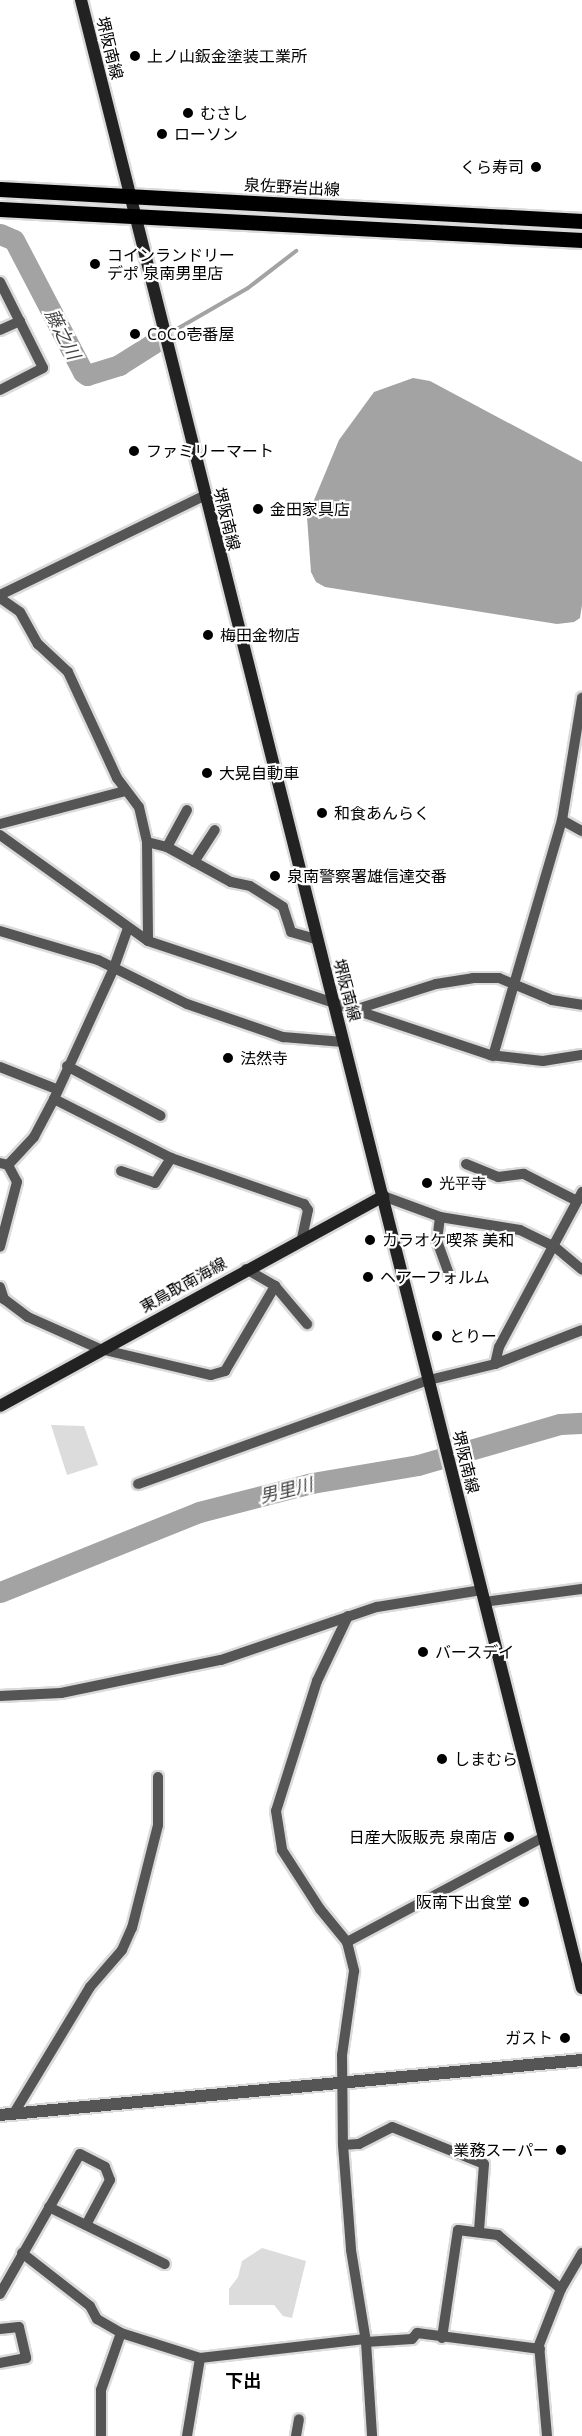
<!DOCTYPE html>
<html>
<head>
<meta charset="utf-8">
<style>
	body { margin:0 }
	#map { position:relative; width:582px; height:2436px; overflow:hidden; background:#fff; font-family:"Open Sans","Noto Sans JP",sans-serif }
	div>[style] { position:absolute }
	.green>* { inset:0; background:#dcdcdc }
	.water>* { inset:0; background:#a3a3a3 }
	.stream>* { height:4px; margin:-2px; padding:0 2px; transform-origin:2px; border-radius:2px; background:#a3a3a3 }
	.river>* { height:21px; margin:-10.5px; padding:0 10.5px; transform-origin:10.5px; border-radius:10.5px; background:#a3a3a3 }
	.roads { filter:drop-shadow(2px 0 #dbdbdb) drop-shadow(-2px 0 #dbdbdb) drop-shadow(0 2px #dbdbdb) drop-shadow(0 -2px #dbdbdb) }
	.minor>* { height:10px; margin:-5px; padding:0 5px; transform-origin:5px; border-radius:5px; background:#555 }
	.tertiary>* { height:12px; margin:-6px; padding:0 6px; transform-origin:6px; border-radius:6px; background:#555 }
	.secondary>* { height:12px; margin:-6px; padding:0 6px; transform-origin:6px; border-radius:6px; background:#222 }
	.primary>* { height:15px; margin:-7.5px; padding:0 7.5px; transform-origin:7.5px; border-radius:7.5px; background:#000 }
	.dots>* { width:16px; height:16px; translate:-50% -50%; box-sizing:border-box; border:3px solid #fff; border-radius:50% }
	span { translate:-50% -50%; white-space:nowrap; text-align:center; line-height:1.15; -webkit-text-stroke:4.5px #fff; paint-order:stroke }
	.street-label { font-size:16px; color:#000 }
	.poi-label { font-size:16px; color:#000 }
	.left { translate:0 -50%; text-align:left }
	.right { translate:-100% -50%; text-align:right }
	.water-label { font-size:18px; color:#444; font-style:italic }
	.neighbourhood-label { font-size:18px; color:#000; font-weight:700 }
</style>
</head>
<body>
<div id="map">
	<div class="green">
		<i style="clip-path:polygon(51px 1425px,84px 1426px,98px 1465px,67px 1475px)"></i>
		<i style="clip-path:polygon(262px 2248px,306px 2261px,292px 2318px,283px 2316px,274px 2305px,229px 2305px,229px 2289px,238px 2277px,242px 2261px)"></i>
	</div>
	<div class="water">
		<i style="clip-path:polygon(413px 378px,430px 381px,582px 462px,582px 605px,580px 618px,574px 622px,557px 624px,325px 587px,316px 582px,311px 572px,307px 517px,339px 440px,374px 392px)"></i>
	</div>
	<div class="stream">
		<i style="left:177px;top:329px;width:82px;rotate:-30deg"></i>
		<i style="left:248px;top:288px;width:61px;rotate:-37.6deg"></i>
	</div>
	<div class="river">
		<i style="left:0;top:234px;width:15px;rotate:23deg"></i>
		<i style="left:14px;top:240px;width:149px;rotate:62.4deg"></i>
		<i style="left:83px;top:372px;width:5px;rotate:37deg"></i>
		<i style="left:87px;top:375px;width:34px;rotate:-17deg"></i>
		<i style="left:119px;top:365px;width:41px;rotate:-32.2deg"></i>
		<i style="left:0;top:1592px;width:214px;rotate:-21.9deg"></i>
		<i style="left:199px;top:1512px;width:117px;rotate:-14.4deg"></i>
		<i style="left:312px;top:1483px;width:108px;rotate:-9.6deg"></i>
		<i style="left:418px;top:1465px;width:148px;rotate:-16.1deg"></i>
		<i style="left:560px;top:1424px;width:22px;rotate:-3deg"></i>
	</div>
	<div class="roads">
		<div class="minor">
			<i style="left:0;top:282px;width:96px;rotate:63.4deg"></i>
			<i style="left:43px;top:368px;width:48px;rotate:152.9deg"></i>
			<i style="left:0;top:330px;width:22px;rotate:-24deg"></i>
			<i style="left:0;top:595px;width:227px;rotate:-25.9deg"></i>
			<i style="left:0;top:598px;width:24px;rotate:35deg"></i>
			<i style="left:20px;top:612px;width:37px;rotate:61deg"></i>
			<i style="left:38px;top:644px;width:41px;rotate:43deg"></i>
			<i style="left:68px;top:672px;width:117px;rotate:65.2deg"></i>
			<i style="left:117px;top:778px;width:36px;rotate:53deg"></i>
			<i style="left:139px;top:807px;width:36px;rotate:77deg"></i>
			<i style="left:147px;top:842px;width:99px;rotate:89.4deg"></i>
			<i style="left:562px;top:820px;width:23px;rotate:29deg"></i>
			<i style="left:0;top:824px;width:129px;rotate:-14.8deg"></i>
			<i style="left:0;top:835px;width:182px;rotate:35.6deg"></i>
			<i style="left:148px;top:941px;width:360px;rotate:18.4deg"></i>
			<i style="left:490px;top:1055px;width:53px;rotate:6.5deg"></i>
			<i style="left:543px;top:1061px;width:39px;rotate:-9deg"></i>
			<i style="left:147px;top:842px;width:21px;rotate:14deg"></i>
			<i style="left:167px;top:847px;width:73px;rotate:28.7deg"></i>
			<i style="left:231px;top:882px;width:19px;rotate:12deg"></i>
			<i style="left:250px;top:886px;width:39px;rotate:32deg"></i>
			<i style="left:283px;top:907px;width:26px;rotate:72deg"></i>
			<i style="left:291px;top:932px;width:26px;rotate:16deg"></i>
			<i style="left:167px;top:847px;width:42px;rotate:-61.6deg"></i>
			<i style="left:194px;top:862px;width:38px;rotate:-57deg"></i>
			<i style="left:0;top:931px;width:102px;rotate:16.5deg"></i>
			<i style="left:98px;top:960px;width:99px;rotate:26.3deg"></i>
			<i style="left:187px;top:1004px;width:102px;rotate:19deg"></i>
			<i style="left:283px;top:1037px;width:60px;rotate:4.8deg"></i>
			<i style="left:354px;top:1010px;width:86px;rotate:-17.6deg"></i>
			<i style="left:436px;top:984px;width:37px;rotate:-9deg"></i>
			<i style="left:473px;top:978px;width:26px"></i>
			<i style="left:499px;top:978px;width:57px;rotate:22.5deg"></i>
			<i style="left:552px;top:1000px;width:30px;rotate:9deg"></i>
			<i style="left:493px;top:1056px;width:246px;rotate:-73.7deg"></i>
			<i style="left:562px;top:820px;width:124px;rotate:-80.7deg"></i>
			<i style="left:67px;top:1066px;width:106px;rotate:28deg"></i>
			<i style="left:0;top:1067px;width:60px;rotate:21.4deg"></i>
			<i style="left:54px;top:1099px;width:131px;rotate:26.8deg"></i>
			<i style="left:0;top:1163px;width:8px;rotate:14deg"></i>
			<i style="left:8px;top:1165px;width:19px;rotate:62deg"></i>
			<i style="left:17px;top:1182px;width:67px;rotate:104.7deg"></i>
			<i style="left:466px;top:1164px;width:35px;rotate:22deg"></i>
			<i style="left:498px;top:1177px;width:26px;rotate:-7deg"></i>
			<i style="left:524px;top:1174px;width:59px;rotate:27deg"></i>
			<i style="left:8px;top:1165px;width:38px;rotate:-47deg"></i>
			<i style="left:34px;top:1137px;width:43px;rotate:-62.2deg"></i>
			<i style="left:54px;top:1099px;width:142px;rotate:-65.4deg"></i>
			<i style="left:113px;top:970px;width:45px;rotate:-70.3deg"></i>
			<i style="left:121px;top:1171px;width:36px;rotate:19deg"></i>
			<i style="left:155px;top:1183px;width:30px;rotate:-57deg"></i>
			<i style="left:171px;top:1158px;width:141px;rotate:19.1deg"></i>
			<i style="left:304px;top:1204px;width:7px;rotate:56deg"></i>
			<i style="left:308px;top:1210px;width:29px;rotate:102deg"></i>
			<i style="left:383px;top:1196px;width:61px;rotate:20.2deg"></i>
			<i style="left:440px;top:1217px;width:81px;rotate:9.2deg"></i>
			<i style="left:520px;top:1230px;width:39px;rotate:26deg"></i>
			<i style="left:555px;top:1247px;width:35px;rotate:40deg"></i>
			<i style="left:440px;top:1217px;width:24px;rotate:97deg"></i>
			<i style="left:437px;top:1241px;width:35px;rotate:70deg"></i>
			<i style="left:246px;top:1269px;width:34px;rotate:30deg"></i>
			<i style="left:275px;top:1286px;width:50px;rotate:49.9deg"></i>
			<i style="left:0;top:1287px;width:13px;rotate:72deg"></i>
			<i style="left:4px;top:1299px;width:30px;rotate:37deg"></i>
			<i style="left:28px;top:1317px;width:79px;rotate:24deg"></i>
			<i style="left:100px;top:1349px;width:114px;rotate:13.2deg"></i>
			<i style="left:211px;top:1375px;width:15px;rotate:-16deg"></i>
			<i style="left:225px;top:1371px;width:99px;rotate:-59.5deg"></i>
			<i style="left:495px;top:1364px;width:17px;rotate:-77deg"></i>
			<i style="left:499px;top:1347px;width:176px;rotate:-61.8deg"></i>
			<i style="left:138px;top:1484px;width:309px;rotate:-19.7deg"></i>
			<i style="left:429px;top:1380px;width:68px;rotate:-13.6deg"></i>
			<i style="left:495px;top:1364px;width:93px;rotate:-21.3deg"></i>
			<i style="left:484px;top:1602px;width:99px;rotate:-7.6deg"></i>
			<i style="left:348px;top:1616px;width:72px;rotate:115.5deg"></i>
			<i style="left:317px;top:1681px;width:136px;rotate:107.5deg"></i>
			<i style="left:276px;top:1811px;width:39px;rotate:81deg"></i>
			<i style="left:282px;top:1850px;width:70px;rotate:57.2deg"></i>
			<i style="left:320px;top:1909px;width:43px;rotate:50.7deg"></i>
			<i style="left:347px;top:1942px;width:30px;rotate:76deg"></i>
			<i style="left:354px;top:1971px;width:85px;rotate:98.1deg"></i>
			<i style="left:342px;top:2055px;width:90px;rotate:89.4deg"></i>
			<i style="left:343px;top:2145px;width:105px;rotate:85.6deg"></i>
			<i style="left:351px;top:2250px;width:93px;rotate:80.7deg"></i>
			<i style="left:366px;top:2342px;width:94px;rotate:86.3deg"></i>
			<i style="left:0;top:1696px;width:61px;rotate:-2.8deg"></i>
			<i style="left:61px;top:1693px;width:163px;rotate:-11.7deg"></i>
			<i style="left:221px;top:1660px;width:165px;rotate:-18.8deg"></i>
			<i style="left:377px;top:1607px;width:106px;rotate:-9.2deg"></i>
			<i style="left:347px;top:1942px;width:223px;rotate:-28.1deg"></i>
			<i style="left:14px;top:2113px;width:147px;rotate:-58.9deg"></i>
			<i style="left:90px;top:1987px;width:49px;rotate:-49.1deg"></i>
			<i style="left:122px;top:1950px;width:24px;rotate:-66deg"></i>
			<i style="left:132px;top:1928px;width:106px;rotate:-75.8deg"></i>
			<i style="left:158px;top:1825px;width:48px;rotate:-90deg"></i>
			<i style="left:343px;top:2145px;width:16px;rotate:-4deg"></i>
			<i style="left:359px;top:2144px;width:37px;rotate:-27deg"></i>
			<i style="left:392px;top:2127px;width:99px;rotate:21.9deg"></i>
			<i style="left:484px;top:2164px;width:67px;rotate:94.3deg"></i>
			<i style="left:49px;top:2207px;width:129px;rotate:26.2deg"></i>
			<i style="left:22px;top:2253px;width:86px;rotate:37.9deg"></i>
			<i style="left:90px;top:2306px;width:15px;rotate:62deg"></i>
			<i style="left:97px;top:2319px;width:28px;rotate:30deg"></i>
			<i style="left:121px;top:2333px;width:83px;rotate:17.6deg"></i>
			<i style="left:200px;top:2358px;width:166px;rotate:-6.6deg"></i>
			<i style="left:0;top:2294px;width:161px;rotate:-60.3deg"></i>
			<i style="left:80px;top:2154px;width:28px;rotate:27deg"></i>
			<i style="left:105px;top:2167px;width:14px;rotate:69deg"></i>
			<i style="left:110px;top:2180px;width:51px;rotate:118.1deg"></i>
			<i style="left:0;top:2329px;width:19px;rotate:-6deg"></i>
			<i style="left:19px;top:2327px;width:32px;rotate:77deg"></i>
			<i style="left:26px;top:2358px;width:26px;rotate:169deg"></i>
			<i style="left:442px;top:2338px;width:109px;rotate:-81.6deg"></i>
			<i style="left:458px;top:2230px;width:40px;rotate:7.1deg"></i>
			<i style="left:498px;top:2235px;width:83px;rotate:40.6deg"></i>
			<i style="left:366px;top:2342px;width:46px;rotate:-3.7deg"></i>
			<i style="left:412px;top:2339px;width:8px;rotate:-50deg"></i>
			<i style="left:417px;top:2333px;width:124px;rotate:7.4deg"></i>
			<i style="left:101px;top:2436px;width:46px;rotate:-90deg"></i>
			<i style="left:101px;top:2390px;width:60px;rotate:-70.7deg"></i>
			<i style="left:187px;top:2436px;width:79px;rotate:-80.5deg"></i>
			<i style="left:296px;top:2436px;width:17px;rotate:-80deg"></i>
			<i style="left:547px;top:2436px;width:91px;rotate:-95deg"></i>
			<i style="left:539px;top:2345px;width:60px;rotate:-68.6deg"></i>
			<i style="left:561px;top:2289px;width:42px;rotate:-59.7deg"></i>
		</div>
		<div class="tertiary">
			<i style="left:0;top:2115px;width:585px;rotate:-5.4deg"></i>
		</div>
		<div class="secondary">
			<i style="left:81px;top:0;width:2050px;rotate:75.86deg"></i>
			<i style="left:0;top:1406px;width:437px;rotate:-28.7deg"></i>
		</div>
		<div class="primary">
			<i style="left:0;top:189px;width:583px;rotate:3.15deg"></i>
			<i style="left:0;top:209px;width:583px;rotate:3.05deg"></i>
		</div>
	</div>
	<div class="dots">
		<i style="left:135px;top:56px;background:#000"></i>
		<i style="left:188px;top:113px;background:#000"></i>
		<i style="left:162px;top:134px;background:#000"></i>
		<i style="left:536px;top:167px;background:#000"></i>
		<i style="left:95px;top:264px;background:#000"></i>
		<i style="left:135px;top:334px;background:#000"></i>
		<i style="left:134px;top:451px;background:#000"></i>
		<i style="left:258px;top:509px;background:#000"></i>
		<i style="left:208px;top:635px;background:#000"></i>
		<i style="left:207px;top:773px;background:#000"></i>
		<i style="left:322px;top:813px;background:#000"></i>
		<i style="left:275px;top:876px;background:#000"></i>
		<i style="left:228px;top:1058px;background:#000"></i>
		<i style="left:427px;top:1183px;background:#000"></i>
		<i style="left:370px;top:1240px;background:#000"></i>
		<i style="left:368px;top:1277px;background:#000"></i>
		<i style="left:437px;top:1336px;background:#000"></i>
		<i style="left:423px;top:1652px;background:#000"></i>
		<i style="left:442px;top:1759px;background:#000"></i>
		<i style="left:509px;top:1837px;background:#000"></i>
		<i style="left:524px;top:1902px;background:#000"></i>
		<i style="left:565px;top:2038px;background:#000"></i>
		<i style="left:561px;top:2150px;background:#000"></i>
	</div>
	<div class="street-label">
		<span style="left:110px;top:48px;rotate:76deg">堺阪南線</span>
		<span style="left:292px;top:187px;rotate:3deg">泉佐野岩出線</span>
		<span style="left:227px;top:519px;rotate:76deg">堺阪南線</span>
		<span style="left:347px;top:990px;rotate:75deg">堺阪南線</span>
		<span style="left:183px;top:1285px;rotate:-29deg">東鳥取南海線</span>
		<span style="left:466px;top:1462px;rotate:76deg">堺阪南線</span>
	</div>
	<div class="poi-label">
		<span class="left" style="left:147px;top:56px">上ノ山鈑金塗装工業所</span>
		<span class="left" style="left:200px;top:113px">むさし</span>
		<span class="left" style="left:174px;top:134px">ローソン</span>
		<span class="right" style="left:524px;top:167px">くら寿司</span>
		<span class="left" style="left:107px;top:264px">コインランドリー<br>デポ 泉南男里店</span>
		<span class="left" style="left:147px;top:334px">CoCo壱番屋</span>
		<span class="left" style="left:146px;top:451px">ファミリーマート</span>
		<span class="left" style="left:270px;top:509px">金田家具店</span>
		<span class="left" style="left:220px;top:635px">梅田金物店</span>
		<span class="left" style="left:219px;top:773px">大晃自動車</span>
		<span class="left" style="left:334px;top:813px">和食あんらく</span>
		<span class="left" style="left:287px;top:876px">泉南警察署雄信達交番</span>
		<span class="left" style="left:240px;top:1058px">法然寺</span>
		<span class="left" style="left:439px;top:1183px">光平寺</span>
		<span class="left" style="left:382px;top:1240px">カラオケ喫茶 美和</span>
		<span class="left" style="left:380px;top:1277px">ヘアーフォルム</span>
		<span class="left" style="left:449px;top:1336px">とりー</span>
		<span class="left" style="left:435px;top:1652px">バースデイ</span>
		<span class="left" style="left:454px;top:1759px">しまむら</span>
		<span class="right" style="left:497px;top:1837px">日産大阪販売 泉南店</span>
		<span class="right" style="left:512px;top:1902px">阪南下出食堂</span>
		<span class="right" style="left:553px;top:2038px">ガスト</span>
		<span class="right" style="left:549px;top:2150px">業務スーパー</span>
	</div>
	<div class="water-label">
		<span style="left:63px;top:334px;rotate:63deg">藤之川</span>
		<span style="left:286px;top:1490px;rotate:-14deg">男里川</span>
	</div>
	<div class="neighbourhood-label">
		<span style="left:243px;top:2380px">下出</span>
	</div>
</div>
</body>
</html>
